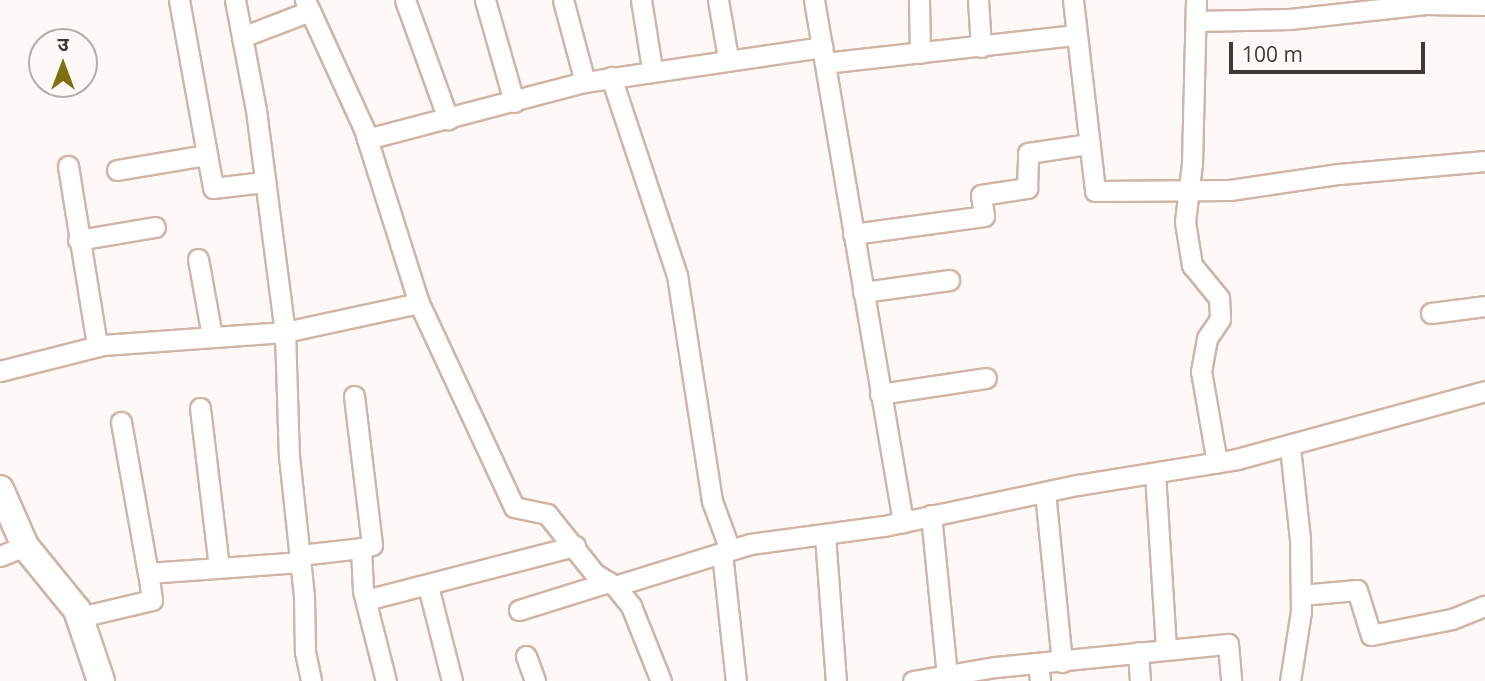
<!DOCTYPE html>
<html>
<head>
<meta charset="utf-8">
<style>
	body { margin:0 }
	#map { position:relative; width:1485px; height:681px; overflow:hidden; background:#fef9f6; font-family:"Open Sans","Noto Sans Devanagari",sans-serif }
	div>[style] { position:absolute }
	.roads { filter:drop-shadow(2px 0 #cfb5a8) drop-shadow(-2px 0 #cfb5a8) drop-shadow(0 2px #cfb5a8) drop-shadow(0 -2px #cfb5a8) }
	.minor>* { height:19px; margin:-9.5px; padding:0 9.5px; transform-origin:9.5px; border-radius:9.5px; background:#fff }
	.highway>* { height:26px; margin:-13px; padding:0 13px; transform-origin:13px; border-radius:13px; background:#fff }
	span { translate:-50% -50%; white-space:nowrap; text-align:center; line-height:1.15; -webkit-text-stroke:7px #fef9f6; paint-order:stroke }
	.north { position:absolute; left:28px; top:28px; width:70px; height:70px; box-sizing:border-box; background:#fef9f6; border:2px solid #b3aca8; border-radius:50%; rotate:0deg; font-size:19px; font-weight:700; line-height:28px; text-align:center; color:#423833 }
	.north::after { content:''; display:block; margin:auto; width:24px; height:32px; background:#7e7112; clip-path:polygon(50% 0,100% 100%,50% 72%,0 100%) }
	.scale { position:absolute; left:1229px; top:42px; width:196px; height:32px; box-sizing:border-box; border:4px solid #423833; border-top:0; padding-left:9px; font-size:21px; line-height:24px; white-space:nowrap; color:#423833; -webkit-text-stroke:5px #fef9f6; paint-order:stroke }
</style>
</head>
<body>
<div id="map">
	<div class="roads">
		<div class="minor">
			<i style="left:179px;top:0;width:191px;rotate:79.7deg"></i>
			<i style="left:213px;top:188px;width:51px;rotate:-6.7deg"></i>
			<i style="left:235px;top:0;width:112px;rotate:79.2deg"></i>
			<i style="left:256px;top:110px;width:224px;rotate:82.6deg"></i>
			<i style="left:285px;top:332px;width:124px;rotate:88.2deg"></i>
			<i style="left:289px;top:456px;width:141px;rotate:83.9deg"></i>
			<i style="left:304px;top:596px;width:56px;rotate:89deg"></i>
			<i style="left:305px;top:652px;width:30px;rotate:78deg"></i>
			<i style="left:305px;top:0;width:142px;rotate:65.4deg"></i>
			<i style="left:364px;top:129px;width:182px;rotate:72.5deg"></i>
			<i style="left:419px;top:303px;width:225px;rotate:65deg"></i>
			<i style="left:514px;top:507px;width:34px;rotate:12deg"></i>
			<i style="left:547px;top:514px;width:77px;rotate:51.3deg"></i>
			<i style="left:595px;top:574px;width:23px;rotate:31deg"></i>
			<i style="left:615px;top:586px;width:26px;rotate:51deg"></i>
			<i style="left:631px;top:606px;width:81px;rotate:68.2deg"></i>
			<i style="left:405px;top:0;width:127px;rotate:70.1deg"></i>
			<i style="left:485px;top:0;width:106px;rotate:74.1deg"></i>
			<i style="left:563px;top:0;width:85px;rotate:75deg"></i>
			<i style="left:641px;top:0;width:70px;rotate:80.9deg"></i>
			<i style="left:718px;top:0;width:59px;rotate:80.2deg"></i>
			<i style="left:814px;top:0;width:530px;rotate:80.32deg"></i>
			<i style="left:919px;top:0;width:53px;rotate:88.9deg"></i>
			<i style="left:978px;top:0;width:47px;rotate:86.3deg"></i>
			<i style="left:1073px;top:0;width:192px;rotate:83.4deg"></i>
			<i style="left:1095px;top:191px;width:135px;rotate:-0.4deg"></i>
			<i style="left:1230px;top:190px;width:110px;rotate:-8.4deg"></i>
			<i style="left:1339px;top:174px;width:147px;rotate:-5.1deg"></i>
			<i style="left:1196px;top:0;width:163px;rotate:91.4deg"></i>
			<i style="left:1192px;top:163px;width:59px;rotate:96.8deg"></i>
			<i style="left:1185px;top:222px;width:44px;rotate:80.8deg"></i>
			<i style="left:1192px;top:265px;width:43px;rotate:50.7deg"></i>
			<i style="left:1219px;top:298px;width:21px;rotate:87deg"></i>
			<i style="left:1220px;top:319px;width:23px;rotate:124deg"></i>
			<i style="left:1207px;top:338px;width:34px;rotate:100deg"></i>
			<i style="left:1201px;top:371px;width:93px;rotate:80.1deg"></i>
			<i style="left:1197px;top:21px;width:93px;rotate:-1.2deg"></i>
			<i style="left:1290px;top:19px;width:136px;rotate:-6.3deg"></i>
			<i style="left:1425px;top:4px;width:60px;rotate:1deg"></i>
			<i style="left:242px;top:37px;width:73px;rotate:-20.9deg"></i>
			<i style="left:825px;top:63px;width:252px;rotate:-6.4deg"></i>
			<i style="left:611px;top:77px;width:209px;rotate:71.6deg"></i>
			<i style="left:677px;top:275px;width:229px;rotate:81.2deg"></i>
			<i style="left:712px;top:501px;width:52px;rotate:69.8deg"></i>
			<i style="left:367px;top:139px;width:225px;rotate:-14.7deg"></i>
			<i style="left:585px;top:82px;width:240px;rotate:-8.4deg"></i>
			<i style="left:68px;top:166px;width:182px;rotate:80.8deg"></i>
			<i style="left:117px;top:170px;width:91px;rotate:-9.5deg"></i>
			<i style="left:853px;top:234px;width:132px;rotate:-7.8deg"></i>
			<i style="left:984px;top:216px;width:21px;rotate:-98deg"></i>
			<i style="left:981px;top:195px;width:47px;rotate:-8.7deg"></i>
			<i style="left:1027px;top:188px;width:35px;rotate:-88deg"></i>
			<i style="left:1028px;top:153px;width:62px;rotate:-8.4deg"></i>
			<i style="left:78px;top:240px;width:78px;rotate:-9.6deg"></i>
			<i style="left:198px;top:259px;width:78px;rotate:79.7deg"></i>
			<i style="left:863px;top:292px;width:87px;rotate:-7.9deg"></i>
			<i style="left:1431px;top:313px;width:54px;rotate:-7.4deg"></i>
			<i style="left:0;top:371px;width:106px;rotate:-14.2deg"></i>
			<i style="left:103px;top:345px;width:182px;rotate:-4.1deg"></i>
			<i style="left:285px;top:332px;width:137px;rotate:-12.2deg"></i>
			<i style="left:880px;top:394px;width:107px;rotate:-8.6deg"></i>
			<i style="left:354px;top:396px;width:150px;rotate:83.1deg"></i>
			<i style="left:372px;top:545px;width:11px;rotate:165deg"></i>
			<i style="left:200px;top:408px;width:160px;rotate:83.2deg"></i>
			<i style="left:121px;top:422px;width:153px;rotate:79.9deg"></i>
			<i style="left:148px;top:573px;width:152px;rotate:-4.1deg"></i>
			<i style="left:1290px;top:447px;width:93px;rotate:83.8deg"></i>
			<i style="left:1300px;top:539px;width:72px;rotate:89.2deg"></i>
			<i style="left:1301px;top:611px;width:71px;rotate:98.9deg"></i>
			<i style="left:1155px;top:473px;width:176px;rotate:86.4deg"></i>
			<i style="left:1045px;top:492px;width:171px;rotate:84.3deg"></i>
			<i style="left:931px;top:515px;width:162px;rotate:84.3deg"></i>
			<i style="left:825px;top:536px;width:145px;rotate:85.7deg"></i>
			<i style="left:722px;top:553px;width:129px;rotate:83.8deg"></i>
			<i style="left:300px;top:555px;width:61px;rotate:-6.5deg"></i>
			<i style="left:361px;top:548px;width:43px;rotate:87.3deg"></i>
			<i style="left:363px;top:591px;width:93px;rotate:75.7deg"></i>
			<i style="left:0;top:556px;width:27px;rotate:-22deg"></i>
			<i style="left:428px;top:586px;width:98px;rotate:75.8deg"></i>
			<i style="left:615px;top:586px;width:141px;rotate:-17.3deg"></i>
			<i style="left:750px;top:544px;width:135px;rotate:-7.7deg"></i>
			<i style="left:884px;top:526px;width:197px;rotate:-12deg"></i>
			<i style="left:1077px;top:485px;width:162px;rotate:-9.2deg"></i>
			<i style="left:1237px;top:459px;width:257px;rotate:-15.3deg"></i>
			<i style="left:1301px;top:595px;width:56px;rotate:-5.1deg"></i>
			<i style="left:1357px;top:590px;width:47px;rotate:72.7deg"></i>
			<i style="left:1371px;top:635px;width:83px;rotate:-11.2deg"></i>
			<i style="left:1452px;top:619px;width:35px;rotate:-22deg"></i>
			<i style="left:366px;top:600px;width:216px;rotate:-14.5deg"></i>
			<i style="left:519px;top:610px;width:94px;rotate:-17.3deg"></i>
			<i style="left:80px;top:617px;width:74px;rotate:-13.3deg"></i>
			<i style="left:152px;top:600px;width:27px;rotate:-98deg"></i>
			<i style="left:1138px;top:652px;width:29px;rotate:86deg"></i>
			<i style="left:526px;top:656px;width:27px;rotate:70deg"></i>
			<i style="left:1038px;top:664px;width:17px;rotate:83deg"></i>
			<i style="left:913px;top:681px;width:84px;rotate:-9.6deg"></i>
			<i style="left:996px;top:667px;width:233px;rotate:-5.7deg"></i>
			<i style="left:1228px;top:644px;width:37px;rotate:85deg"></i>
		</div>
		<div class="highway">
			<i style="left:0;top:489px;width:62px;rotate:66.3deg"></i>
			<i style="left:25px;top:546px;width:82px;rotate:50.9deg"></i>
			<i style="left:77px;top:610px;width:75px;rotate:71.3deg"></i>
		</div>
	</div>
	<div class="north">उ</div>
	<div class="scale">100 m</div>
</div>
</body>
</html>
